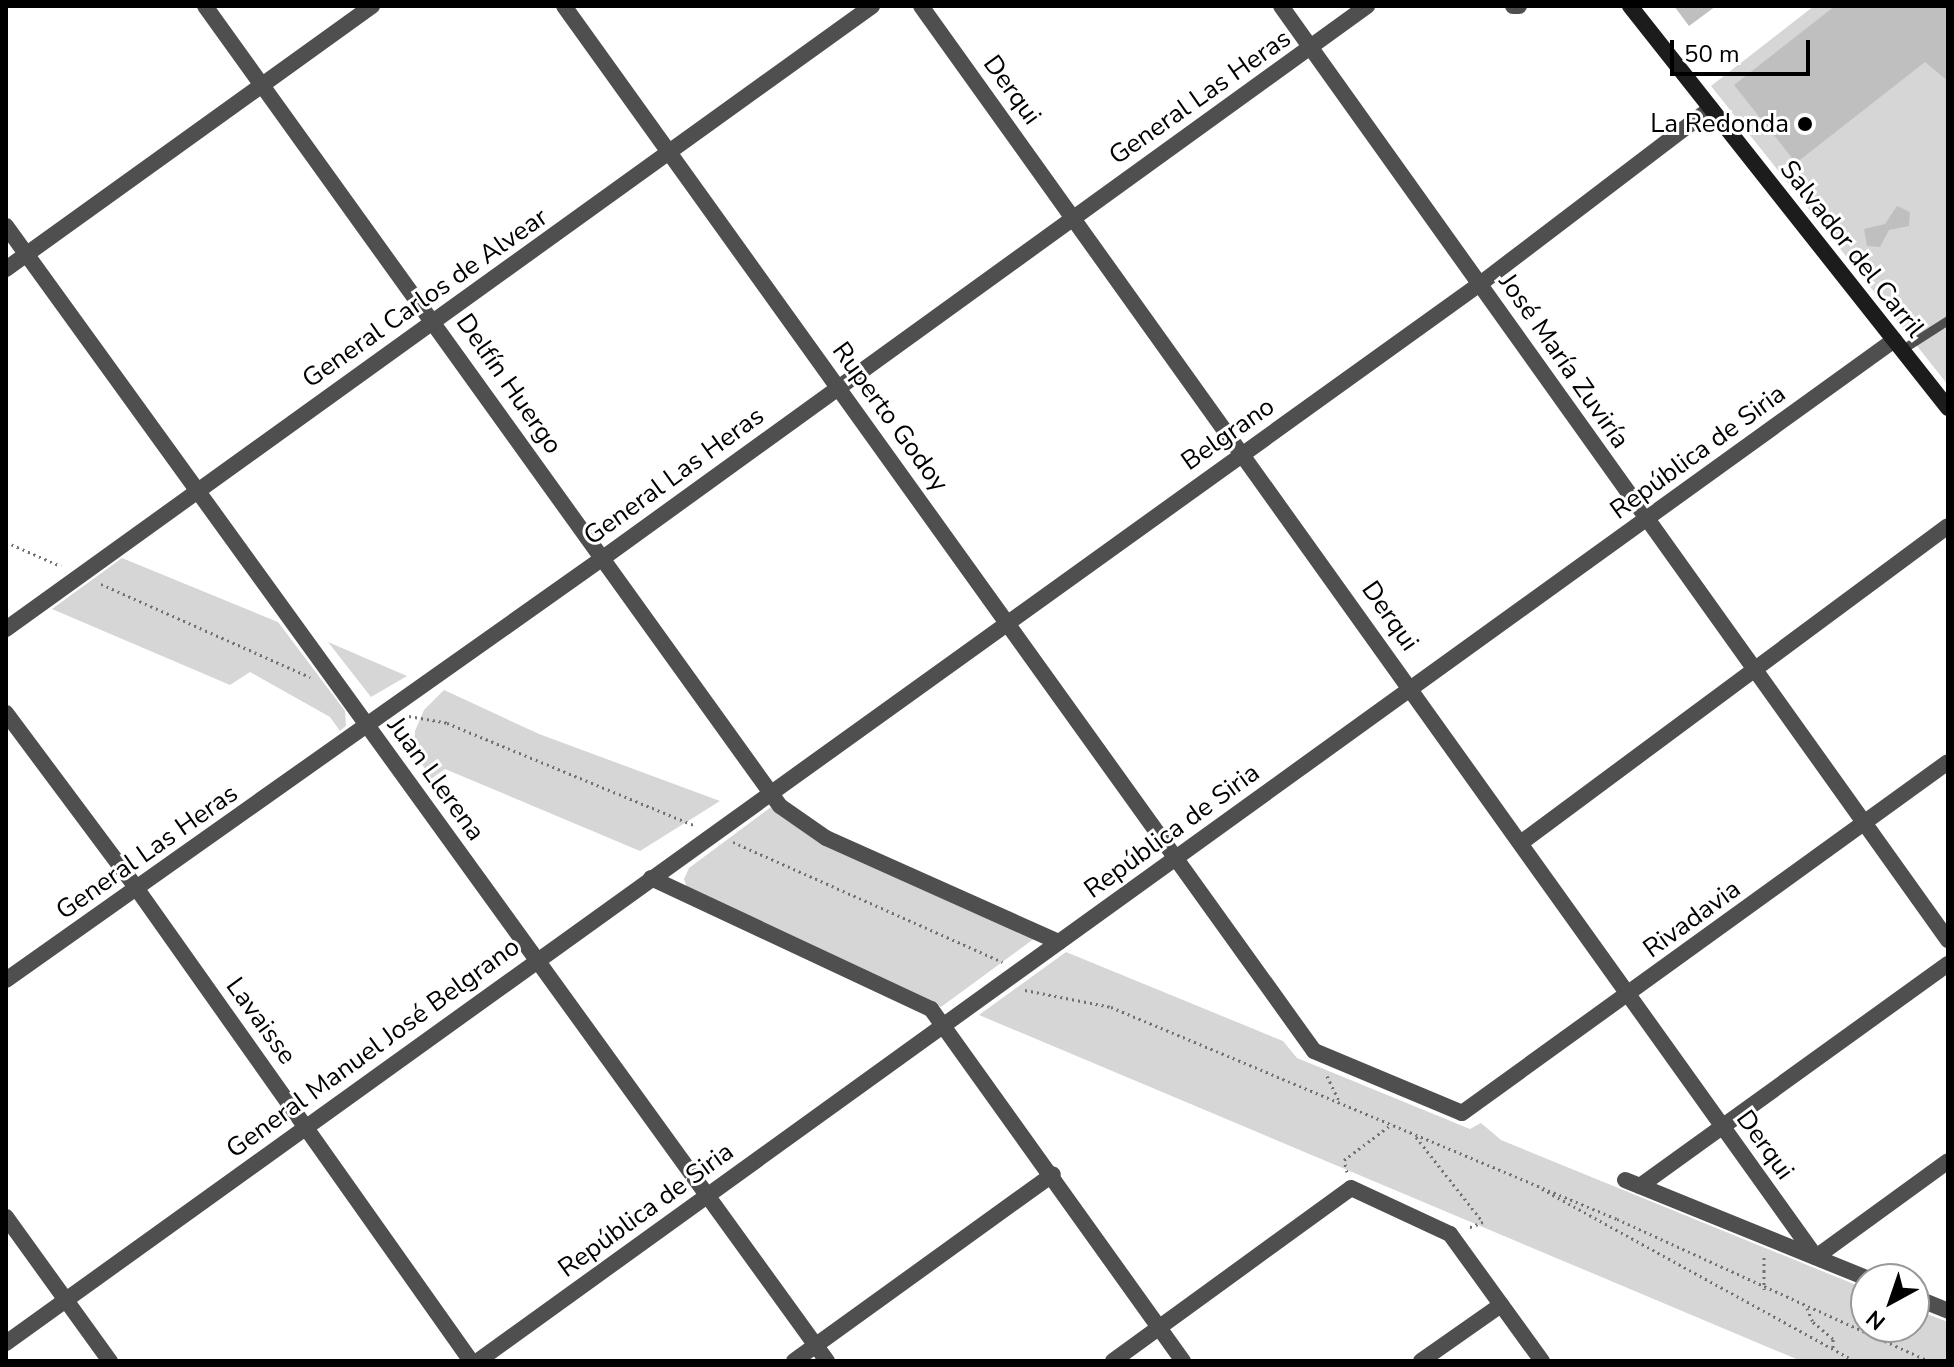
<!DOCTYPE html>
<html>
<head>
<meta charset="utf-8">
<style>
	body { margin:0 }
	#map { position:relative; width:1954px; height:1367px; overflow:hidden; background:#fff; font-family:"Nunito Sans",sans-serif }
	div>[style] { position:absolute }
	.green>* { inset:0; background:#d6d6d6 }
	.building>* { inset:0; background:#bfbfbf }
	.path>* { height:3px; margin-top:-1.5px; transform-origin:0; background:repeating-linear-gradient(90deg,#717171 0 2px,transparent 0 6px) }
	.lane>* { height:9px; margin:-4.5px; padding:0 4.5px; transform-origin:4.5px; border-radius:4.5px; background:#4f4f4f }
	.street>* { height:16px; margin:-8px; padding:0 8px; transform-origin:8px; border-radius:8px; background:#4f4f4f }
	.secondary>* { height:16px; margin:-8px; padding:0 8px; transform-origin:8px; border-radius:8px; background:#1c1c1c }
	.dots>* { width:22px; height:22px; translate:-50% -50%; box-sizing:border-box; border:4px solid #fff; border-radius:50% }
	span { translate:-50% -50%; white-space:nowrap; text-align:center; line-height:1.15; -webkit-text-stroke:6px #fff; paint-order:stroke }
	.street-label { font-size:26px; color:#000 }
	.poi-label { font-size:26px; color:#000 }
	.right { translate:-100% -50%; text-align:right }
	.frame { position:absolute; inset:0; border:8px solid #000; pointer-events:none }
	.north { position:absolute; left:1850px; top:1263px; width:80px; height:80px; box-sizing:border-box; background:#fff; border:2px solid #999; border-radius:50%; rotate:220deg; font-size:22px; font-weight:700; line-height:32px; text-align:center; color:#000 }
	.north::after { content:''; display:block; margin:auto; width:28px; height:36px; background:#000; clip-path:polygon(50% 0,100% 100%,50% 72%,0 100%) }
	.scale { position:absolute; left:1670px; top:40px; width:140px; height:36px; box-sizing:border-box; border:4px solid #000; border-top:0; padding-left:10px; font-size:24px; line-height:28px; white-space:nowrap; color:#000; -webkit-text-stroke:6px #fff; paint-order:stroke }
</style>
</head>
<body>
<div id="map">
	<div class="green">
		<i style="clip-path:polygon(1814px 6px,1948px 6px,1948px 385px,1711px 86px)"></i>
		<i style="clip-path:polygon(122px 558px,278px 622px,345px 711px,346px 726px,340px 731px,330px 717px,250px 672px,230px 685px,52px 609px)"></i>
		<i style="clip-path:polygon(328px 642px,407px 676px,371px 697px)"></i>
		<i style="clip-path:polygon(444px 690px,539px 734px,720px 801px,640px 851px,445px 769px,431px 779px,414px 751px,415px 731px,424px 710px)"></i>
		<i style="clip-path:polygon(771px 807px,823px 845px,1035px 938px,941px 1007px,687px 888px,684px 879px,689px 868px)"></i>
		<i style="clip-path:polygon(1066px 952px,1283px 1041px,1297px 1058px,1470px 1129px,1481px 1123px,1501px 1140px,1866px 1289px,1866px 1327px,1914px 1327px,1914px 1309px,1948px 1322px,1948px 1361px,1801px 1361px,979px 1015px)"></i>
	</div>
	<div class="building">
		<i style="clip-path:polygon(1674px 6px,1716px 6px,1689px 26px)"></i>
		<i style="clip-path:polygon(1835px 6px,1948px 6px,1948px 81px,1925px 62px,1796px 163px,1734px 85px)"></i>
		<i style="clip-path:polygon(1897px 206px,1910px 212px,1909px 226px,1889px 230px,1880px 247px,1867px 246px,1864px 229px,1885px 224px)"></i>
	</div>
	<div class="path">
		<i style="left:6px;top:542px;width:60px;rotate:23.6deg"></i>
		<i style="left:101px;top:584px;width:229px;rotate:24deg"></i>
		<i style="left:409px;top:716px;width:39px;rotate:10deg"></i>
		<i style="left:447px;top:723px;width:269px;rotate:22.5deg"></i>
		<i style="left:733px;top:842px;width:295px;rotate:24deg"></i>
		<i style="left:1025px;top:990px;width:88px;rotate:11.2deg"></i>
		<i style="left:1111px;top:1007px;width:549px;rotate:22.73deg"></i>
		<i style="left:1617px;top:1219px;width:343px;rotate:24.5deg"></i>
		<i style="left:1327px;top:1076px;width:28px;rotate:64deg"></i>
		<i style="left:1416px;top:1137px;width:108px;rotate:51.8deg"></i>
		<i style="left:1483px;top:1222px;width:17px;rotate:159deg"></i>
		<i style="left:1347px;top:1172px;width:12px;rotate:-104deg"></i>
		<i style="left:1344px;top:1160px;width:60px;rotate:-36.9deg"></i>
		<i style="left:1542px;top:1189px;width:357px;rotate:28.8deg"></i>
		<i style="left:1764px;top:1290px;width:36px;rotate:-90deg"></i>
		<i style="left:1807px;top:1308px;width:15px;rotate:67deg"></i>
		<i style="left:1813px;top:1322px;width:26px;rotate:40deg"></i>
		<i style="left:1833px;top:1339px;width:10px;rotate:90deg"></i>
	</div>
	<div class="lane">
		<i style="left:1901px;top:350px;width:56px;rotate:-32.6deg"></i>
	</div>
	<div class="street">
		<i style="left:205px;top:6px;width:985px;rotate:54.29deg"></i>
		<i style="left:780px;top:806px;width:56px;rotate:34.8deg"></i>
		<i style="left:826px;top:838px;width:255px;rotate:24.1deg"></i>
		<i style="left:564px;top:6px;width:1286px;rotate:54.33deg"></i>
		<i style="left:1314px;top:1051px;width:160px;rotate:22.7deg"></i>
		<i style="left:1462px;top:1113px;width:599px;rotate:-35.84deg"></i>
		<i style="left:921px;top:6px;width:1538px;rotate:54.42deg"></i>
		<i style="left:1816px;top:1257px;width:163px;rotate:-36deg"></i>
		<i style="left:1281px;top:6px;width:1148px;rotate:54.47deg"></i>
		<i style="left:1513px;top:6px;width:6px"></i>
		<i style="left:6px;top:226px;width:1401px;rotate:54.12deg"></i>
		<i style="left:6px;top:269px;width:451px;rotate:-35.7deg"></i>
		<i style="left:6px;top:629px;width:1067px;rotate:-35.73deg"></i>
		<i style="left:6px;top:713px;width:219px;rotate:53.3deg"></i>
		<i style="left:137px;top:889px;width:578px;rotate:54.72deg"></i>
		<i style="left:1522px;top:842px;width:530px;rotate:-36.57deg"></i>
		<i style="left:651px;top:878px;width:309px;rotate:25.1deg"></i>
		<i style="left:931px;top:1009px;width:433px;rotate:54.4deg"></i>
		<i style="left:6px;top:980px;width:731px;rotate:-35.26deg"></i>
		<i style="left:603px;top:558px;width:943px;rotate:-35.85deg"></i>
		<i style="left:1625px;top:1180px;width:263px;rotate:22.1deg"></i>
		<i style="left:1640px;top:1186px;width:380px;rotate:-35.8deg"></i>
		<i style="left:6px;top:1217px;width:178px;rotate:54.2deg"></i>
		<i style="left:1914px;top:1297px;width:37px;rotate:22deg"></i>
		<i style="left:6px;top:1343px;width:1815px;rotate:-35.7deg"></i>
		<i style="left:1480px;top:284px;width:290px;rotate:-37.3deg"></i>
		<i style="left:478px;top:1361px;width:1746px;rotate:-35.79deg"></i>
		<i style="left:794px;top:1361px;width:319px;rotate:-35.8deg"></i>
		<i style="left:1113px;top:1361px;width:294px;rotate:-36deg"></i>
		<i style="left:1351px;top:1188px;width:109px;rotate:24.9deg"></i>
		<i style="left:1450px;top:1234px;width:157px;rotate:54.1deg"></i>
		<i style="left:1421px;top:1361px;width:98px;rotate:-35deg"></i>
	</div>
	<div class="secondary">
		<i style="left:1630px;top:6px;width:513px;rotate:51.65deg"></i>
	</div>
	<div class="dots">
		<i style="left:1805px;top:124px;background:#000"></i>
	</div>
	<div class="street-label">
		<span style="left:1012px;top:90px;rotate:54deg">Derqui</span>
		<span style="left:1200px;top:97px;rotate:-35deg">General Las Heras</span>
		<span style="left:1852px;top:249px;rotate:52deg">Salvador del Carril</span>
		<span style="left:425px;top:298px;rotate:-35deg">General Carlos de Alvear</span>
		<span style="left:1564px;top:361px;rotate:55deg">José María Zuviría</span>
		<span style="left:509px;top:384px;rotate:55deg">Delfín Huergo</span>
		<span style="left:890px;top:417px;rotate:54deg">Ruperto Godoy</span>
		<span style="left:1228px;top:434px;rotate:-35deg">Belgrano</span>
		<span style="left:1698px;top:452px;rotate:-36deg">República de Siria</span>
		<span style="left:674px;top:476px;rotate:-36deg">General Las Heras</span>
		<span style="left:1390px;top:616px;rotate:55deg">Derqui</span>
		<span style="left:436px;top:779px;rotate:54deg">Juan Llerena</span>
		<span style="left:1172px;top:831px;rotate:-36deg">República de Siria</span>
		<span style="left:147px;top:852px;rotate:-35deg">General Las Heras</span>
		<span style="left:1692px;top:919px;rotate:-36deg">Rivadavia</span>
		<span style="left:261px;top:1021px;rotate:54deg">Lavaisse</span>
		<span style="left:373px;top:1048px;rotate:-36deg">General Manuel José Belgrano</span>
		<span style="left:1765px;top:1145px;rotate:54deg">Derqui</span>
		<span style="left:646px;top:1210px;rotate:-36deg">República de Siria</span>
	</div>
	<div class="poi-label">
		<span class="right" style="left:1789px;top:124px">La Redonda</span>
	</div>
	<div class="frame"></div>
	<div class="north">N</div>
	<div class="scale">50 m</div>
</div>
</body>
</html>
